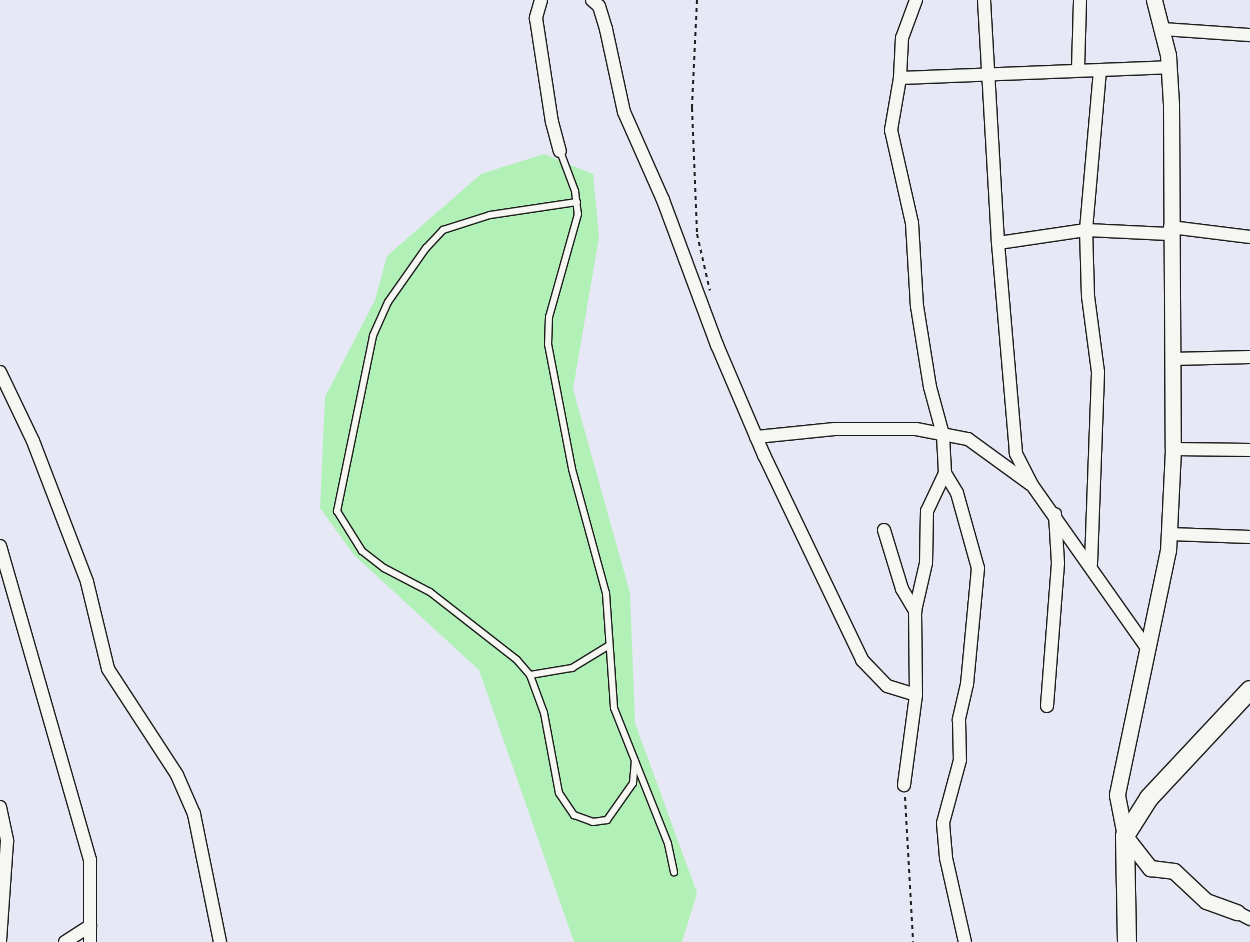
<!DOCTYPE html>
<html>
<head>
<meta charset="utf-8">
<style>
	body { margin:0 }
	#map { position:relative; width:1250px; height:942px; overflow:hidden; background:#e7e8f5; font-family:"Shantell Sans",sans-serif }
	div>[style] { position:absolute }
	.green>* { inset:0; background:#b1f0b7 }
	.path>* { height:2px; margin-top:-1px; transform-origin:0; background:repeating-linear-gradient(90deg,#1c1c1c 0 4px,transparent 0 8px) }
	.roads { filter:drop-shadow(1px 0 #1c1c1c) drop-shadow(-1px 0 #1c1c1c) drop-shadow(0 1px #1c1c1c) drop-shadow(0 -1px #1c1c1c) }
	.service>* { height:6px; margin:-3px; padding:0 3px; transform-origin:3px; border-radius:3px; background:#f6f6f2 }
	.minor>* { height:12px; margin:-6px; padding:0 6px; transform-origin:6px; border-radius:6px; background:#f6f6f2 }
	.tertiary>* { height:15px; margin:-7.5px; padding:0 7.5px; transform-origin:7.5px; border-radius:7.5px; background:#f6f6f2 }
	.secondary>* { height:18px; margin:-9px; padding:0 9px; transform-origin:9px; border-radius:9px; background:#f6f6f2 }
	span { translate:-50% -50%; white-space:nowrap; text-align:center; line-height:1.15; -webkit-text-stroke:4px #f6f6f2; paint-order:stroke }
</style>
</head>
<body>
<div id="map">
	<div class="green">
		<i style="clip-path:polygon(544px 154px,593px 174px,599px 237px,573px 389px,630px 593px,635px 723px,697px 893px,682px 942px,574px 942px,479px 670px,354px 555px,320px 508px,325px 397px,375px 300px,387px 256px,481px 174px)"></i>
	</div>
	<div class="path">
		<i style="left:697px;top:0;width:108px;rotate:92.7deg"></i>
		<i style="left:692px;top:108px;width:126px;rotate:87.7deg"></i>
		<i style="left:697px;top:234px;width:58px;rotate:77.2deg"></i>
		<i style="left:905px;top:797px;width:145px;rotate:86.8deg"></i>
	</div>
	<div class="roads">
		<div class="service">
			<i style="left:560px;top:151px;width:43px;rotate:69.4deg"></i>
			<i style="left:575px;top:191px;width:23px;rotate:83deg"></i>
			<i style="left:578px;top:214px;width:107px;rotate:105.7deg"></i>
			<i style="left:549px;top:317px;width:27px;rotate:92deg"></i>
			<i style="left:548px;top:344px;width:127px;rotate:79.1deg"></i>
			<i style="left:572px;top:469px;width:129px;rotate:74.7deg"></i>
			<i style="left:606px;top:593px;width:115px;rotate:86deg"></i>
			<i style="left:614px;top:708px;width:146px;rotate:68.3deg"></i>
			<i style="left:668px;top:844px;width:29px;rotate:78deg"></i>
			<i style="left:577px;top:202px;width:88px;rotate:171.5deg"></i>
			<i style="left:490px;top:215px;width:49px;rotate:162.3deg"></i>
			<i style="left:443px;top:230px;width:25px;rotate:133deg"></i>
			<i style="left:426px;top:248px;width:66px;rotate:125.1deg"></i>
			<i style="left:388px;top:302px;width:37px;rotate:114deg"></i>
			<i style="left:373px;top:336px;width:179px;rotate:101.6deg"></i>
			<i style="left:337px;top:511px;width:47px;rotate:58deg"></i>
			<i style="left:362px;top:551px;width:28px;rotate:38deg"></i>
			<i style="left:384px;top:568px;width:52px;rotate:27.6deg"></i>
			<i style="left:430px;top:592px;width:110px;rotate:38deg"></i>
			<i style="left:517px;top:660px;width:20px;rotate:49deg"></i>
			<i style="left:530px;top:675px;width:40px;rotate:69.8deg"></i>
			<i style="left:544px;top:713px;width:81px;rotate:79.4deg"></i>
			<i style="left:559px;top:793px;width:27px;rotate:56deg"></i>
			<i style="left:574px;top:815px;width:20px;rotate:20deg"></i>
			<i style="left:593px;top:822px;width:14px;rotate:-8deg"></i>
			<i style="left:607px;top:820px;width:45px;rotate:-54.9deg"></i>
			<i style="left:633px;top:783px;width:22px;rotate:-85deg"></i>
			<i style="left:530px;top:675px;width:43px;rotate:-9.5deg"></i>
			<i style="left:572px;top:668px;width:42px;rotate:-31.4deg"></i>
		</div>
		<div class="minor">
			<i style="left:541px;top:0;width:19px;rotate:106deg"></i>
			<i style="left:536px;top:18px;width:105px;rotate:81.3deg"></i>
			<i style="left:552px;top:122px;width:30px;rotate:75deg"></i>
			<i style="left:592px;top:0;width:9px;rotate:41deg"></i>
			<i style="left:599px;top:6px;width:24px;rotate:73deg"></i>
			<i style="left:606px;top:29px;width:85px;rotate:77.8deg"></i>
			<i style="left:624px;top:112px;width:96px;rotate:66.1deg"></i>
			<i style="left:663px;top:200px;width:155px;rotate:69.6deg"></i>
			<i style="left:717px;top:345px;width:120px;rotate:66.9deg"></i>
			<i style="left:764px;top:455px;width:227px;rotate:64.4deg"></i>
			<i style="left:862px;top:660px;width:36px;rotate:46deg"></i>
			<i style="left:887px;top:686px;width:30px;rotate:17deg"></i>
			<i style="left:916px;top:0;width:40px;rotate:110.2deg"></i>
			<i style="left:902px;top:38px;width:40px;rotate:92.9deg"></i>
			<i style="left:900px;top:78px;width:269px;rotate:-2.3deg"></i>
			<i style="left:984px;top:0;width:243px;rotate:86.7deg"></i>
			<i style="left:1161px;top:29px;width:89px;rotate:3.9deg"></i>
			<i style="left:1078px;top:69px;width:69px;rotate:-88.3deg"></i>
			<i style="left:900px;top:78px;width:53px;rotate:99.8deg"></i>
			<i style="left:891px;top:130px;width:95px;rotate:77.3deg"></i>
			<i style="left:912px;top:223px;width:83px;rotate:86.6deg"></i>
			<i style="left:917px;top:306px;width:82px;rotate:80.9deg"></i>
			<i style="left:930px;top:387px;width:50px;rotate:74.8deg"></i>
			<i style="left:943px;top:435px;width:38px;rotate:87deg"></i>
			<i style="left:945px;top:473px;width:42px;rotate:115.3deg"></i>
			<i style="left:927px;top:511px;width:52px;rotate:91.1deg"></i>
			<i style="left:926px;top:563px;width:49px;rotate:102.9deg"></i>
			<i style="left:915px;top:611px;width:84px;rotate:89.3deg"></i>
			<i style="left:916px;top:695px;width:91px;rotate:97.6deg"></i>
			<i style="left:1170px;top:227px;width:81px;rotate:7.1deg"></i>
			<i style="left:1172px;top:359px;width:78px;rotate:-1.5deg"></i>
			<i style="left:0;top:372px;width:76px;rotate:64.4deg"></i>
			<i style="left:33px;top:441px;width:151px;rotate:69deg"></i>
			<i style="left:87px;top:582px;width:89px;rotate:76.4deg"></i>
			<i style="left:108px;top:669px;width:126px;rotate:56.9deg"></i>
			<i style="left:177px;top:775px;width:43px;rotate:66.4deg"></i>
			<i style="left:194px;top:814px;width:131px;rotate:78.5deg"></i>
			<i style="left:756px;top:437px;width:79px;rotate:-5.8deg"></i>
			<i style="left:835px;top:429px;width:81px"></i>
			<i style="left:916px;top:429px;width:53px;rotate:10.9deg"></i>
			<i style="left:968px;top:439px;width:77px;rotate:36deg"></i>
			<i style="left:1173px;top:449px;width:77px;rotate:0.7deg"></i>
			<i style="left:945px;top:473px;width:23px;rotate:59deg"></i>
			<i style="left:957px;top:493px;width:78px;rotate:74.4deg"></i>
			<i style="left:978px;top:568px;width:117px;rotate:95.4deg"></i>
			<i style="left:967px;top:684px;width:37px;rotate:103deg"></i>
			<i style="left:959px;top:720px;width:40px;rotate:88.6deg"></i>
			<i style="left:960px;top:760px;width:65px;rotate:105.1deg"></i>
			<i style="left:943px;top:823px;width:35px;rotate:85deg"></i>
			<i style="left:946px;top:858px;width:86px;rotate:77.3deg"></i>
			<i style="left:884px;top:530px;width:62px;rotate:73deg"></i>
			<i style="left:902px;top:589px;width:26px;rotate:59deg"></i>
			<i style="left:1169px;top:534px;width:81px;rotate:2.1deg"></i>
			<i style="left:0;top:546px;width:327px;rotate:74deg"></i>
			<i style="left:90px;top:860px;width:82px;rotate:90deg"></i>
			<i style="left:1091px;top:564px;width:192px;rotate:-87.9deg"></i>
			<i style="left:1098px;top:372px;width:77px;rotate:-97.5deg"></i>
			<i style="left:1088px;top:296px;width:66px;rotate:-91.7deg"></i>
			<i style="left:1086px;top:230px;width:160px;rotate:-85deg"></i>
			<i style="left:1147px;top:648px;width:199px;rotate:-125.2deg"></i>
			<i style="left:1032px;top:485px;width:36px;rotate:-117deg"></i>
			<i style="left:1016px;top:453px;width:211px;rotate:-94.9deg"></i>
			<i style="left:998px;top:243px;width:89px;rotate:-8.4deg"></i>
			<i style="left:1086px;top:230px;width:83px;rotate:2.8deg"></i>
			<i style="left:1047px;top:706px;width:143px;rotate:-85.6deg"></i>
			<i style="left:1058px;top:563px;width:49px;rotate:-93.5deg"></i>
			<i style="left:0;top:807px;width:35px;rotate:78deg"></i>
			<i style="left:7px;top:841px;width:101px;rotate:94deg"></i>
			<i style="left:1237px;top:912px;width:15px;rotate:28deg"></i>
			<i style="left:65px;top:942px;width:30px;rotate:-33deg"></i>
		</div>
		<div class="tertiary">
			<i style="left:1154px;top:0;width:57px;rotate:75.7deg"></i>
			<i style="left:1168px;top:55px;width:49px;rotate:86.5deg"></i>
			<i style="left:1171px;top:104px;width:345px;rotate:89.7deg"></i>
			<i style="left:1173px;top:449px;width:101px;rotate:92.8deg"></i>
			<i style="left:1168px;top:550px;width:250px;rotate:101.8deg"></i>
			<i style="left:1117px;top:795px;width:42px;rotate:79deg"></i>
			<i style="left:1125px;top:836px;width:41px;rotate:52deg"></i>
			<i style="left:1150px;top:868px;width:24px;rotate:7deg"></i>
			<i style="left:1174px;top:871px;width:44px;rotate:43.2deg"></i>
			<i style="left:1206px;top:901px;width:33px;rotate:20deg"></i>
		</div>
		<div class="secondary">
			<i style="left:1127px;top:942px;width:106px;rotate:-91.1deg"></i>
			<i style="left:1125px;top:836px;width:45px;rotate:-57.7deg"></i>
			<i style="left:1149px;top:798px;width:148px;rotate:-46.9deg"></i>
		</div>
	</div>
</div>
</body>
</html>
